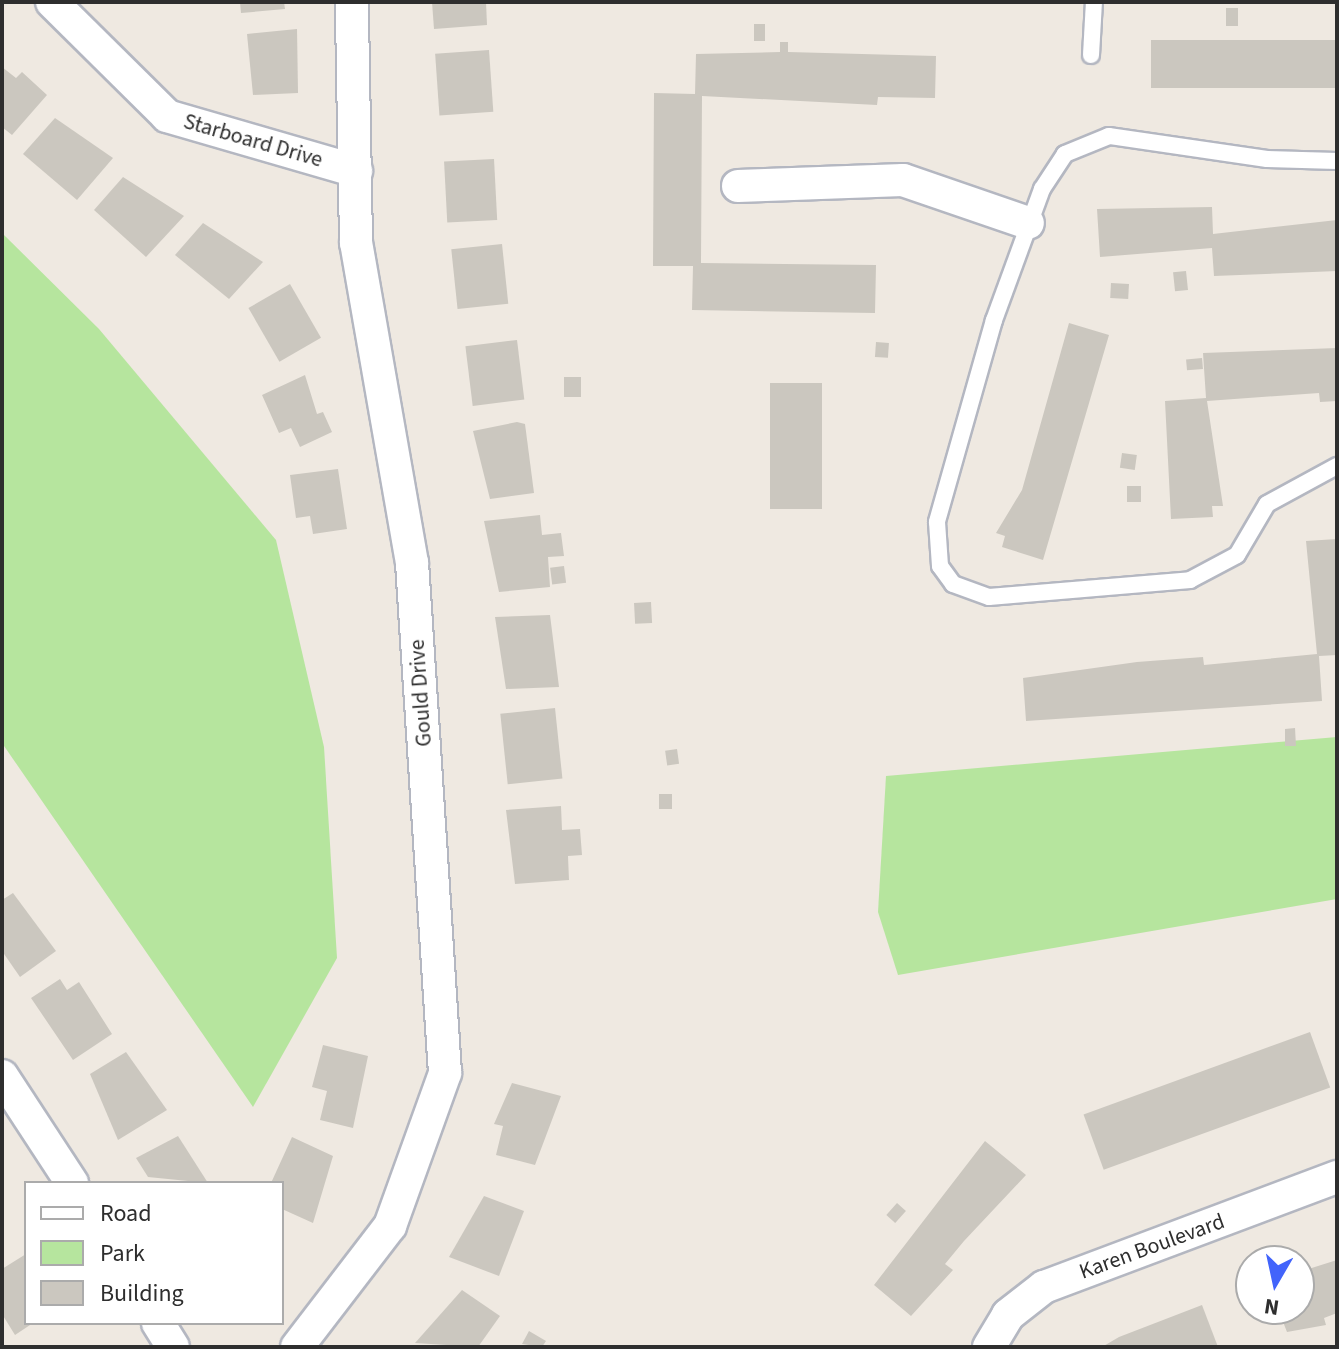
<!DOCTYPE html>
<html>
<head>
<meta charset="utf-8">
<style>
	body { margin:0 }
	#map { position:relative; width:1339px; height:1349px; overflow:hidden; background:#efe9e1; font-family:"Source Sans 3",sans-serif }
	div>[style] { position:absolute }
	.green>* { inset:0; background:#b6e59e }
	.building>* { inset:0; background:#cbc7bf; transform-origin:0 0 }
	.roads { filter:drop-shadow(2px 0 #b4b7c1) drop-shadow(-2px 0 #b4b7c1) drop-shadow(0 2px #b4b7c1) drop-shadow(0 -2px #b4b7c1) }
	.service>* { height:16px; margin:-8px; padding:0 8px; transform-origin:8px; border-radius:8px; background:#fff }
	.minor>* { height:32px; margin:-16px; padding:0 16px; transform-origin:16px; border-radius:16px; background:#fff }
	span { translate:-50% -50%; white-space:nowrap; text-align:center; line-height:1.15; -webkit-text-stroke:6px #fff; paint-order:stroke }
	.street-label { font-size:22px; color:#2e2e2e }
	.frame { position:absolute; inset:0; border:4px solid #2e2e2e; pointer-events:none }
	.legend { position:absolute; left:24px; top:1181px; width:260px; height:144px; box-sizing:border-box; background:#fff; border:2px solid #ababab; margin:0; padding:10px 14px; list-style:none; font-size:24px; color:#2e2e2e }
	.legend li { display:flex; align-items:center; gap:16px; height:40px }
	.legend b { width:40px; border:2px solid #ababab }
	.north { position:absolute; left:1235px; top:1245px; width:80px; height:80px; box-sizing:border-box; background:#fff; border:2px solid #ababab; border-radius:50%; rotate:189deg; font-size:22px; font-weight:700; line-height:32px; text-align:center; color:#2e2e2e }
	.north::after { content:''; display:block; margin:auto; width:28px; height:36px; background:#4264fb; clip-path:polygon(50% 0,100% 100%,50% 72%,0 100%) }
</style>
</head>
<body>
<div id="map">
	<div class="green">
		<i style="clip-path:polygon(2px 233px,99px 329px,276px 540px,324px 747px,337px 958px,253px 1107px,2px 743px)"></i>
		<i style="clip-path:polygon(1337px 737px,1337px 899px,898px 975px,878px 912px,886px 776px)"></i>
	</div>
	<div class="building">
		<i style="clip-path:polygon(240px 2px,284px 2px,285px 9px,241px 13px)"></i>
		<i style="clip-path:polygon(432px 2px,486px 2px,487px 25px,434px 29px)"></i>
		<i style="left:1226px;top:8px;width:12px;height:18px"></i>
		<i style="left:754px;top:24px;width:11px;height:17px"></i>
		<i style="clip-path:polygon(297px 29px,298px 93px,253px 95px,247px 34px)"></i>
		<i style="left:1337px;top:40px;width:48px;height:186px;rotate:90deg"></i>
		<i style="clip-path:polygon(780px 42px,788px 42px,788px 52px,936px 56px,935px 98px,878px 97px,877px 105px,702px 96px,701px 263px,876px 265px,875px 313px,692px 310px,693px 266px,653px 266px,654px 93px,695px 94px,696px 54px,780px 52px)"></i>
		<i style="left:489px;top:50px;width:62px;height:54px;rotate:86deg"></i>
		<i style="clip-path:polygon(2px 67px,16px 78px,22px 72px,47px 95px,12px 135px,2px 127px)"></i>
		<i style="clip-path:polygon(55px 118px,113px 158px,77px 200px,23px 154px)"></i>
		<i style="left:494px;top:159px;width:61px;height:50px;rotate:87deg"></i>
		<i style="clip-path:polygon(123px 177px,184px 216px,146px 257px,94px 210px)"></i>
		<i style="clip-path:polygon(1212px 207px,1213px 234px,1337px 220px,1337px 271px,1214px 276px,1212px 248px,1100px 257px,1097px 209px)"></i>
		<i style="clip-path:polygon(203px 223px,263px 262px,229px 299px,175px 255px)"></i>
		<i style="left:502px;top:244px;width:60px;height:51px;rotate:84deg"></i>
		<i style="left:1186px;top:271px;width:19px;height:13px;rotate:84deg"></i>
		<i style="left:1111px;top:283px;width:18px;height:15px;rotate:3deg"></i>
		<i style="left:290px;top:284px;width:62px;height:48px;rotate:60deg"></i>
		<i style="clip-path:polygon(1069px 323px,1109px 335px,1043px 560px,1002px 547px,1005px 536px,996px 533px,1022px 490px)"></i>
		<i style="left:517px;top:340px;width:60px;height:52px;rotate:83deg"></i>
		<i style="left:876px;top:342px;width:13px;height:15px;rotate:4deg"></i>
		<i style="clip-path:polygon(1337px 348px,1337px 401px,1320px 402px,1319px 393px,1207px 401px,1223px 506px,1212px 506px,1213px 517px,1171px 519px,1165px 401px,1206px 398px,1203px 353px)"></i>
		<i style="left:1202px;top:358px;width:11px;height:16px;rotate:85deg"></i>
		<i style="clip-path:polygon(305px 375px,317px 414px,323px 412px,332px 432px,300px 447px,291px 428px,279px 433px,262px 395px)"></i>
		<i style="left:564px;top:377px;width:17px;height:20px"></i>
		<i style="left:770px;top:383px;width:52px;height:126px"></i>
		<i style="clip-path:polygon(517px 422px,525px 424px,534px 493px,490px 499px,473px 431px)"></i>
		<i style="left:1122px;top:453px;width:15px;height:15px;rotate:8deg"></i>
		<i style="clip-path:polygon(338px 469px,347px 529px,313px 534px,310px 516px,296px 518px,290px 475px)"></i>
		<i style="left:1127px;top:486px;width:14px;height:16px"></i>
		<i style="clip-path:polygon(540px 515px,542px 535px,561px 533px,564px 556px,548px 557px,550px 587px,499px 592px,484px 521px)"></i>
		<i style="clip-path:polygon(1337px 539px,1337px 655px,1319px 656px,1322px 701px,1026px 721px,1023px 678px,1137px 662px,1203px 657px,1204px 665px,1317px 654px,1306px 541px)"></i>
		<i style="left:564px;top:566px;width:17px;height:14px;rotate:83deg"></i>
		<i style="left:651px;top:602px;width:21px;height:17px;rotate:87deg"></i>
		<i style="clip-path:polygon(550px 615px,559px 687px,506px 689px,495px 617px)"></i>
		<i style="left:555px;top:708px;width:71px;height:55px;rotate:84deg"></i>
		<i style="clip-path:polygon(1295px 728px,1296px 746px,1285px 746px,1285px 729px)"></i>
		<i style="left:677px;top:749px;width:15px;height:12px;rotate:82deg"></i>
		<i style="left:659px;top:794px;width:13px;height:15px"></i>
		<i style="clip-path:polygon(561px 806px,562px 830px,580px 829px,582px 855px,568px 856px,569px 880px,515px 884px,506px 810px)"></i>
		<i style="clip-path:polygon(13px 893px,56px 951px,20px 977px,2px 951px,2px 900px)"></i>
		<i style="clip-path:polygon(60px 979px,67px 990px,79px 982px,112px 1034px,73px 1060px,31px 998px)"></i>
		<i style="left:1310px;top:1032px;width:59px;height:241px;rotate:70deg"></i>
		<i style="clip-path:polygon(323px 1045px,368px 1056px,353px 1128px,320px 1120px,327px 1091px,312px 1087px)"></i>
		<i style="clip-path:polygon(126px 1052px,167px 1110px,118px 1140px,90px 1074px)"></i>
		<i style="clip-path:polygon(512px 1083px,561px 1096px,535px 1165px,496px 1155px,503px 1126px,494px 1124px)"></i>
		<i style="clip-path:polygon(178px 1136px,208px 1183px,148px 1177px,136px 1158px)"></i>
		<i style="clip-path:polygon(292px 1137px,333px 1156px,313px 1223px,282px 1209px,282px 1183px,271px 1183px)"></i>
		<i style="clip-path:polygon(985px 1141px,1026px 1175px,964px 1241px,945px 1264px,953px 1270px,911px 1316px,874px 1285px)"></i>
		<i style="clip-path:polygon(484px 1196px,524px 1211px,499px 1276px,449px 1257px)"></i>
		<i style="left:897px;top:1203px;width:12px;height:16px;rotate:42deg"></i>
		<i style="clip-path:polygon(26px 1254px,26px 1323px,33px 1323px,15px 1335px,2px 1314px,2px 1269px)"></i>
		<i style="clip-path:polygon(1337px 1260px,1337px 1313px,1324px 1318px,1326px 1325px,1287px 1332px,1278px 1309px,1299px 1309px,1299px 1272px)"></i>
		<i style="clip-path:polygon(462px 1290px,500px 1316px,478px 1347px,415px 1343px)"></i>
		<i style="clip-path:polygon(1202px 1305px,1218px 1347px,1102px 1347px,1119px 1337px)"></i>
		<i style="clip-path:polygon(529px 1331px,546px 1341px,542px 1347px,522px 1344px)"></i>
	</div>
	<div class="roads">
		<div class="service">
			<i style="left:1091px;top:55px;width:53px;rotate:-86.8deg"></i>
			<i style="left:1337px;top:161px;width:70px;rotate:-178.4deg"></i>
			<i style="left:1267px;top:159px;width:160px;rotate:-171.7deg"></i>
			<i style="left:1109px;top:136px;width:48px;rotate:157.8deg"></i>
			<i style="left:1065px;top:154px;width:42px;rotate:123.3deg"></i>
			<i style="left:1042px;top:189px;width:140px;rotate:110.1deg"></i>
			<i style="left:994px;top:320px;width:210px;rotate:105.8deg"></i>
			<i style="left:937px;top:522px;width:44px;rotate:86.1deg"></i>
			<i style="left:940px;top:566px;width:22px;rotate:54deg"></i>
			<i style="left:953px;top:584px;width:38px;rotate:20deg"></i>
			<i style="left:989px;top:597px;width:202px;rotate:-4.8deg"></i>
			<i style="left:1190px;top:580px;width:53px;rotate:-28deg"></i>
			<i style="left:1237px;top:555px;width:59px;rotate:-59.5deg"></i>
			<i style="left:1267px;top:504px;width:80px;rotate:-28.5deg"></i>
		</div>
		<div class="minor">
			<i style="left:52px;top:2px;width:162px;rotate:44.7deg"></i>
			<i style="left:167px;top:116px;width:197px;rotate:16.2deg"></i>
			<i style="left:738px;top:186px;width:165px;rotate:-2.1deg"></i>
			<i style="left:903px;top:180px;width:132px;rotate:19deg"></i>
			<i style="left:2px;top:1076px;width:128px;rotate:56.8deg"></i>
			<i style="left:158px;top:1323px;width:28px;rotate:58deg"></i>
			<i style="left:297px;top:1347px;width:153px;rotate:-52.5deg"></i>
			<i style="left:390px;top:1226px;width:163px;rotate:-70.2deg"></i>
			<i style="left:445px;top:1073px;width:511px;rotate:-93.7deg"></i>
			<i style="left:412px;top:563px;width:325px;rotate:-99.9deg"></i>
			<i style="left:356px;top:243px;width:241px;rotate:-91deg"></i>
			<i style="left:989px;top:1347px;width:37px;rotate:-59deg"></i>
			<i style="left:1008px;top:1315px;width:46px;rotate:-37.9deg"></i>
			<i style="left:1044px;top:1287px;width:313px;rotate:-20.6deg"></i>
		</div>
	</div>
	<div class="street-label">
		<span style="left:253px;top:141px;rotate:16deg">Starboard Drive</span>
		<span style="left:421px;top:693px;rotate:-94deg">Gould Drive</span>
		<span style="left:1152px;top:1247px;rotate:-20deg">Karen Boulevard</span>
	</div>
	<div class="frame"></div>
	<ul class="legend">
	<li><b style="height:10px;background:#fff"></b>Road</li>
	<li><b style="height:22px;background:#b6e59e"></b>Park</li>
	<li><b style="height:22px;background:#cbc7bf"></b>Building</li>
	</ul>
	<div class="north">N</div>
</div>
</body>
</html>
